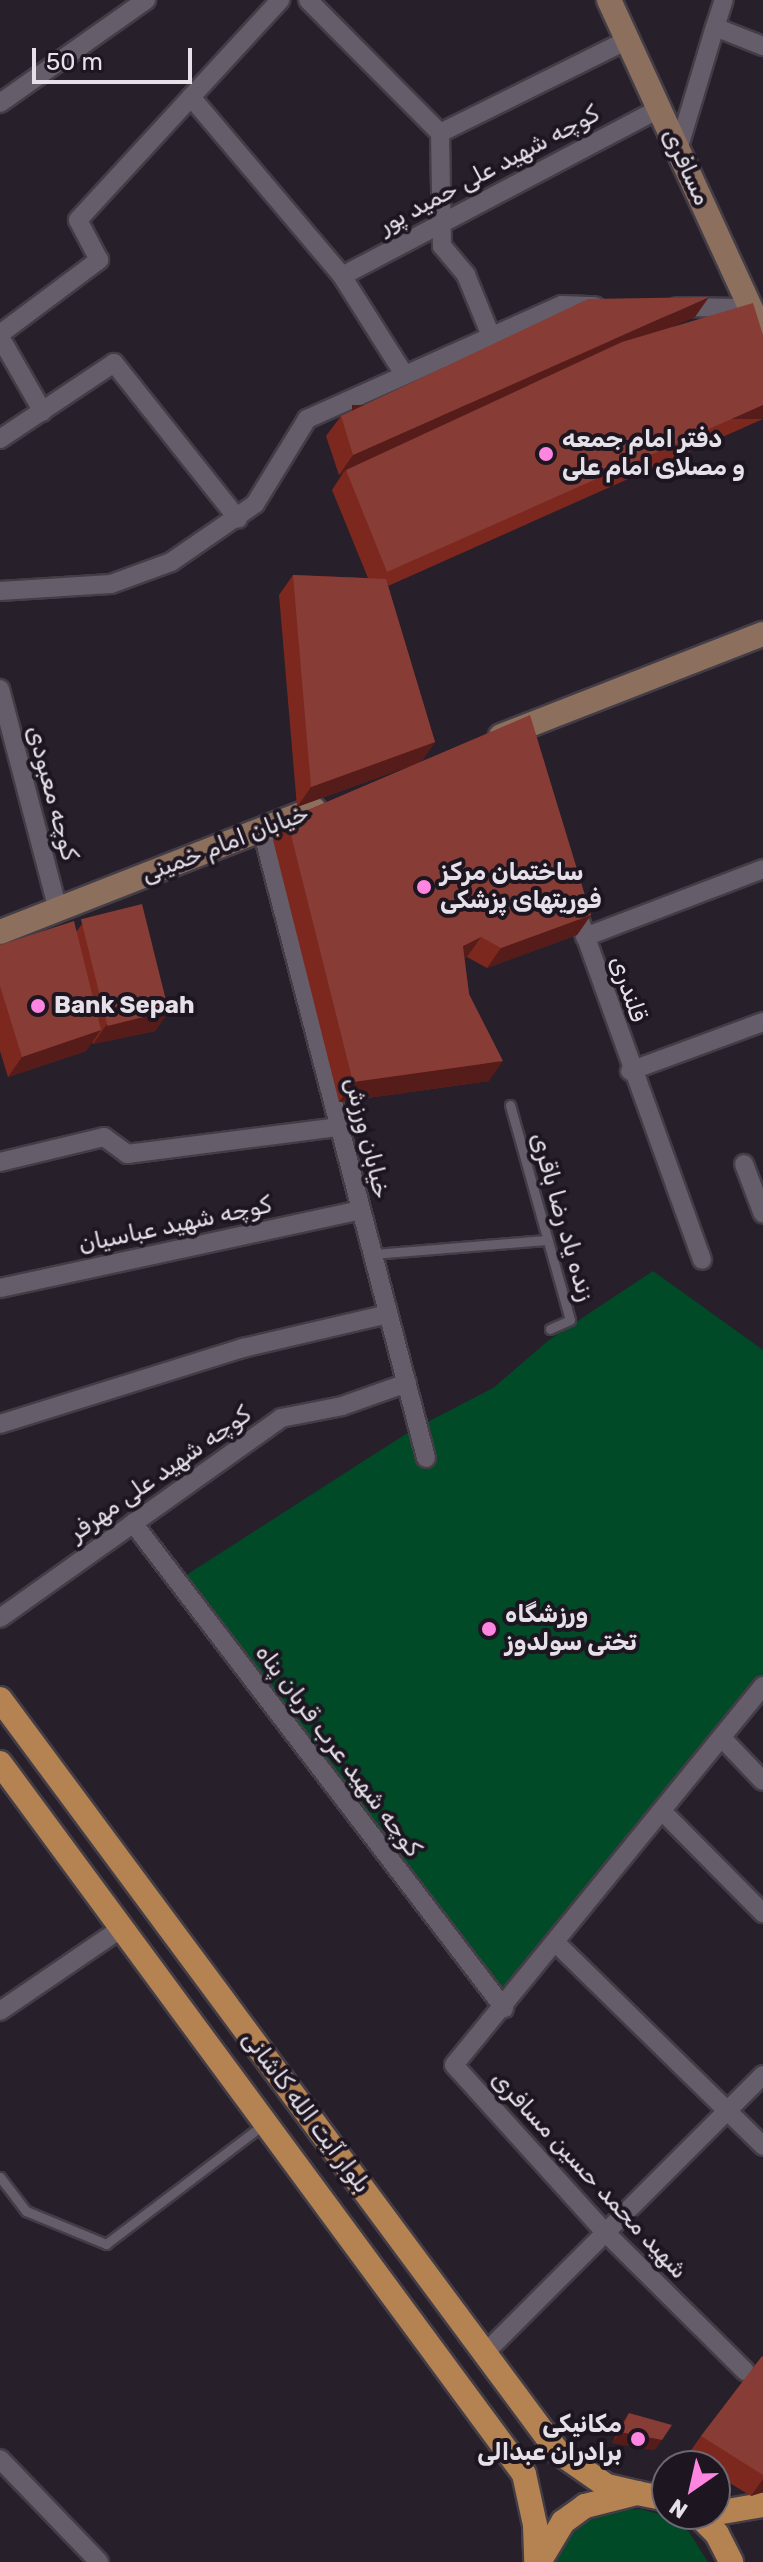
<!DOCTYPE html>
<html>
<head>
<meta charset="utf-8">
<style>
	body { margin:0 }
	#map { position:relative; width:763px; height:2562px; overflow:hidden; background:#271f2a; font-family:Rubik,Cairo,sans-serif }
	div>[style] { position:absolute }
	.green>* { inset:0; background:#004a27 }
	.roads { filter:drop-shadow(2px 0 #433d46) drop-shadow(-2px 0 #433d46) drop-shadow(0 2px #433d46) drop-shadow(0 -2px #433d46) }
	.lane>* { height:9px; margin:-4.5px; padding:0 4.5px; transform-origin:4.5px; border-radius:4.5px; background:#665d6a }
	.street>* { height:18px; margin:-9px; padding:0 9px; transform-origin:9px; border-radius:9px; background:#665d6a }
	.secondary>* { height:24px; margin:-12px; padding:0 12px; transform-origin:12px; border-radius:12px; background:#8d6f5e }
	.primary>* { height:24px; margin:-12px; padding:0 12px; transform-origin:12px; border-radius:12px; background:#b58251 }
	.wall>* { inset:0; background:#7c281f }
	.shaded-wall>* { inset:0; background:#551c1a; transform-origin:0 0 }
	.building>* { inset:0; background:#873c35; transform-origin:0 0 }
	.dots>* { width:22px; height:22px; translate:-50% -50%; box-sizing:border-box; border:4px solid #1d1621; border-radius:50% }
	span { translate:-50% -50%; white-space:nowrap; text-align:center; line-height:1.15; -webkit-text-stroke:8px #1d1621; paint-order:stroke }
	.street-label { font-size:24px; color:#e6e1e9 }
	.poi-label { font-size:24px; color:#e6e1e9; font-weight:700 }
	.left { translate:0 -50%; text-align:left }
	.right { translate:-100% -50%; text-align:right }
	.north { position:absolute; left:651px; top:2450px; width:80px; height:80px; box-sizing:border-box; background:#1d1621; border:2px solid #6d6771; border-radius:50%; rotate:214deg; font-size:22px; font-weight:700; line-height:32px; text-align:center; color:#e6e1e9 }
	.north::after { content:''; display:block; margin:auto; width:28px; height:36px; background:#fe86e0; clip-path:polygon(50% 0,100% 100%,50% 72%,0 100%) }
	.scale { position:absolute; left:32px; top:48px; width:160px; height:36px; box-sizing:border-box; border:4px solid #e6e1e9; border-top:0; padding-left:10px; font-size:24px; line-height:28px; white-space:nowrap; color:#e6e1e9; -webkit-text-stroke:6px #1d1621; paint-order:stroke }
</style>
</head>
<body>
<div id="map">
	<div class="green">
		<i style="clip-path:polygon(653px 1271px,763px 1350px,763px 1677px,504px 1996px,177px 1581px,412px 1430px,493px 1388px,549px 1340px)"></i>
		<i style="clip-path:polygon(640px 2509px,666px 2516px,689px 2532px,708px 2562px,554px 2562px,566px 2540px,587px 2521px,613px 2511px)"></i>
	</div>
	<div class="roads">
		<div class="lane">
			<i style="left:510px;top:1105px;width:223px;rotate:74.4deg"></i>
			<i style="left:570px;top:1320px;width:22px;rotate:156deg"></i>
			<i style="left:373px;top:1254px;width:175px;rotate:-4.6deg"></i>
			<i style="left:0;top:2177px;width:43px;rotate:52.6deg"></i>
			<i style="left:26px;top:2211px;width:87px;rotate:22.4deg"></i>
			<i style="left:106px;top:2244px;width:198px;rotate:-37.2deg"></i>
		</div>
		<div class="street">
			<i style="left:308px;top:0;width:187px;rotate:45.2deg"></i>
			<i style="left:440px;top:133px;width:113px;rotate:89deg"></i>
			<i style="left:442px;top:246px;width:38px;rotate:50deg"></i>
			<i style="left:466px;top:275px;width:66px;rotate:67.7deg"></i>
			<i style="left:715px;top:27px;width:28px;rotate:-72deg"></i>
			<i style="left:191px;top:97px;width:234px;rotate:49.8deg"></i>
			<i style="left:342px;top:276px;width:116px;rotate:57.7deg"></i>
			<i style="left:0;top:103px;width:179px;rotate:-35.2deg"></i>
			<i style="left:440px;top:133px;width:209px;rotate:-26.4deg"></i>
			<i style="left:678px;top:150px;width:128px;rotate:-73.3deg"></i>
			<i style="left:715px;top:27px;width:52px;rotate:21.6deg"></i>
			<i style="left:342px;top:276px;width:358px;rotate:-27.8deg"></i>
			<i style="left:677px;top:307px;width:74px;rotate:0.8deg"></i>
			<i style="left:0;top:334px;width:124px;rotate:-36.8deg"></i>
			<i style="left:99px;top:260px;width:45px;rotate:-117.7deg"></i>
			<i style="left:78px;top:220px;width:299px;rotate:-47.4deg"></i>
			<i style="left:0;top:337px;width:86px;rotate:60.2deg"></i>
			<i style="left:0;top:439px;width:137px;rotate:-33.7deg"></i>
			<i style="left:114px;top:363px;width:199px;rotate:51.5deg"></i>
			<i style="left:0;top:591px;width:111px;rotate:-3.6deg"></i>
			<i style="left:111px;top:584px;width:64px;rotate:-20.1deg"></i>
			<i style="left:171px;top:562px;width:102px;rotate:-34.6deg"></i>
			<i style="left:255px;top:504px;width:100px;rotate:-58.5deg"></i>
			<i style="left:307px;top:419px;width:279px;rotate:-24.1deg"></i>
			<i style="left:562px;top:305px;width:33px;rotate:2deg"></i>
			<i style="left:0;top:689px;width:228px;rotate:75.3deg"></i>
			<i style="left:262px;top:830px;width:649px;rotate:75.36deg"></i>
			<i style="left:575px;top:907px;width:375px;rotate:70.2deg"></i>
			<i style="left:585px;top:937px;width:191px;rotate:-20.9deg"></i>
			<i style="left:630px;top:1071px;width:142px;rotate:-20.2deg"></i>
			<i style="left:0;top:1162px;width:107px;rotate:-13.5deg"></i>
			<i style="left:104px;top:1137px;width:29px;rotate:36deg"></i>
			<i style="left:127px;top:1154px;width:214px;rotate:-7.3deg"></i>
			<i style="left:744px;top:1164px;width:53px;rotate:69.2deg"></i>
			<i style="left:0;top:1288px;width:368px;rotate:-12.2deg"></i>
			<i style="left:0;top:1424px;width:255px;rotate:-17.4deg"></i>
			<i style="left:243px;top:1348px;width:149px;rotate:-13.2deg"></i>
			<i style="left:133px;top:1523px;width:611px;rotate:52.59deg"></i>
			<i style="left:0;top:1618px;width:345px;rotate:-35.4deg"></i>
			<i style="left:281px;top:1418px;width:62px;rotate:-11.1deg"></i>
			<i style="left:342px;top:1406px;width:69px;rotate:-19.5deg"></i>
			<i style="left:722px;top:1738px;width:59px;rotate:46.4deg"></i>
			<i style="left:662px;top:1811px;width:144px;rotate:45.3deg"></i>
			<i style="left:556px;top:1943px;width:290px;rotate:44.4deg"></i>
			<i style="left:0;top:2011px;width:149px;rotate:-34.3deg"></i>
			<i style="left:485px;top:2353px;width:393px;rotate:-45deg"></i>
			<i style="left:745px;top:2371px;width:200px;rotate:-135.2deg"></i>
			<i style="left:603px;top:2230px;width:222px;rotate:-132.1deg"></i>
			<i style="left:454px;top:2065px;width:489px;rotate:-50.8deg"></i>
			<i style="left:0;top:2459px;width:143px;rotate:46.1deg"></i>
		</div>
		<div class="secondary">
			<i style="left:609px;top:0;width:369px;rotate:65.3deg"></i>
			<i style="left:501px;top:736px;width:281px;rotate:-21.3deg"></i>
			<i style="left:0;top:932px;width:337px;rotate:-21.4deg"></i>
		</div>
		<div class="primary">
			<i style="left:0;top:1699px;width:937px;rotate:53.46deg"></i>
			<i style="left:558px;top:2452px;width:60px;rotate:34.8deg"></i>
			<i style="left:607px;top:2486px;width:31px;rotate:13deg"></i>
			<i style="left:0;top:1763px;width:883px;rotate:53.61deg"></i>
			<i style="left:524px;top:2474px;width:52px;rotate:77.8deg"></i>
			<i style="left:535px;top:2525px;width:37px;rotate:88deg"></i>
			<i style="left:697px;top:2514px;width:28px;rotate:45deg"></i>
			<i style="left:717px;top:2534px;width:31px;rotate:63deg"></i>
			<i style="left:699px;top:2516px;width:65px;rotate:-9.8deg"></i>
			<i style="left:539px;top:2562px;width:47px;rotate:-59deg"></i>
			<i style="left:563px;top:2522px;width:27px;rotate:-36deg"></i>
			<i style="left:585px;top:2506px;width:54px;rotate:-14deg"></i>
			<i style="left:637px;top:2493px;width:31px;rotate:11deg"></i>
		</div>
	</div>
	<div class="wall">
		<i style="clip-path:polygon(695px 317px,673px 326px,763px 419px,388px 586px,435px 742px,421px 762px,591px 915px,577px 935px,487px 968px,467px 957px,464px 958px,469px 994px,489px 1081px,339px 1102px,273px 840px,287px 819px,418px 763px,297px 807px,279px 595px,293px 575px,368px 578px,332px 490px,343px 473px,339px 475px,326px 436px,341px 416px)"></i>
		<i style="clip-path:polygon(82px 924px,169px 1011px,155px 1031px,93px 1044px,92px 1042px,86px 1051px,8px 1077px,0 1051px,0 945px,76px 932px)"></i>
		<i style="clip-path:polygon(763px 2357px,763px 2492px,751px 2496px,715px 2474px,715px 2466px,702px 2466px,687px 2456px,701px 2436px)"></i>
		<i style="clip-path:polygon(629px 2413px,655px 2450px,612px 2443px,622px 2424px)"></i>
	</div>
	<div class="shaded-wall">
		<i style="clip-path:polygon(709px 297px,695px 317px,346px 472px,346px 470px,343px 473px,339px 475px,353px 455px)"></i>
		<i style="left:763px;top:405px;width:14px;height:411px;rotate:90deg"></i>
		<i style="clip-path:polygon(435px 742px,421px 762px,297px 807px,311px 787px)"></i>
		<i style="clip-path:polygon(591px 915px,577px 935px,487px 968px,501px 948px)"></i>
		<i style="clip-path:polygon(481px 937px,467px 957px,449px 966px,463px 946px)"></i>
		<i style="clip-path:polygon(169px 1011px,155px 1031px,93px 1044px,107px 1024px)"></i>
		<i style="clip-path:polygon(101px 1030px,86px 1051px,8px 1077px,22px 1057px)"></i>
		<i style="clip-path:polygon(503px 1061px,489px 1081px,339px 1102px,353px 1082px)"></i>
		<i style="clip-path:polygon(620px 2432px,662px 2440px,655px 2450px,612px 2443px)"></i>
		<i style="clip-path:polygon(763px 2479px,763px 2492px,751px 2496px)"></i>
	</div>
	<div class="building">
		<i style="clip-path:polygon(709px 297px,353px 455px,341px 416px,588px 299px)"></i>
		<i style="clip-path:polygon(753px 303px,763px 335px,763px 405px,387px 572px,346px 470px,622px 342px)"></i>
		<i style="clip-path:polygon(293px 575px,386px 579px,435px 742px,311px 787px)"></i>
		<i style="clip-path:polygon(530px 715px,591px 915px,501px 948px,481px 937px,463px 946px,469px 994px,503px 1061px,353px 1082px,287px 819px)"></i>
		<i style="left:142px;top:904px;width:110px;height:63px;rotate:76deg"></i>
		<i style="clip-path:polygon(74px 921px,101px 1030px,22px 1057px,0 986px,0 945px)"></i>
		<i style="clip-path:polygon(762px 2356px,763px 2357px,763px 2475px,701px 2436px)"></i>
		<i style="clip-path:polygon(629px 2413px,672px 2425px,662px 2440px,620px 2432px)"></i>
	</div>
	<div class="dots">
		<i style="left:546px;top:454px;background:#fe86e0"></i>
		<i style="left:424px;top:887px;background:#fe86e0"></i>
		<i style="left:38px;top:1006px;background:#fe86e0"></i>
		<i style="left:489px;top:1629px;background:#fe86e0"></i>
		<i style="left:638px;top:2439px;background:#fe86e0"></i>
	</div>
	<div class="street-label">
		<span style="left:686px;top:167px;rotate:65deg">مسافری</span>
		<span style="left:489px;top:170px;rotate:-28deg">کوچه شهید علی حمید پور</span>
		<span style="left:52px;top:793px;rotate:75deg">کوچه معبودی</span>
		<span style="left:225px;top:844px;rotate:-21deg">خیابان امام خمینی</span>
		<span style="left:628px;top:989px;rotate:71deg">قلندری</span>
		<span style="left:367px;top:1138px;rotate:76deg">خیابان ورزش</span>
		<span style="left:562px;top:1217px;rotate:74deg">زنده یاد رضا باقری</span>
		<span style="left:175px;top:1225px;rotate:-12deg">کوچه شهید عباسیان</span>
		<span style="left:160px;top:1474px;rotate:-35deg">کوچه شهید علی مهرفر</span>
		<span style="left:338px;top:1751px;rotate:53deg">کوچه شهید عرب قربان پناه</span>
		<span style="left:306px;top:2112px;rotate:53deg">بلوار آیت الله کاشانی</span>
		<span style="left:589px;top:2175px;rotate:47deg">شهید محمد حسین مسافری</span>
	</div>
	<div class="poi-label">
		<span class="left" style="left:562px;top:454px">دفتر امام جمعه<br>و مصلای امام علی</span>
		<span class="left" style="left:440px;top:887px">ساختمان مرکز<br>فوریتهای پزشکی</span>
		<span class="left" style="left:54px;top:1006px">Bank Sepah</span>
		<span class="left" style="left:505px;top:1629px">ورزشگاه<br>تختی سولدوز</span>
		<span class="right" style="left:622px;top:2439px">مکانیکی<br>برادران عبدالی</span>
	</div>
	<div class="north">N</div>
	<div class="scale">50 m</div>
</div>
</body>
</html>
